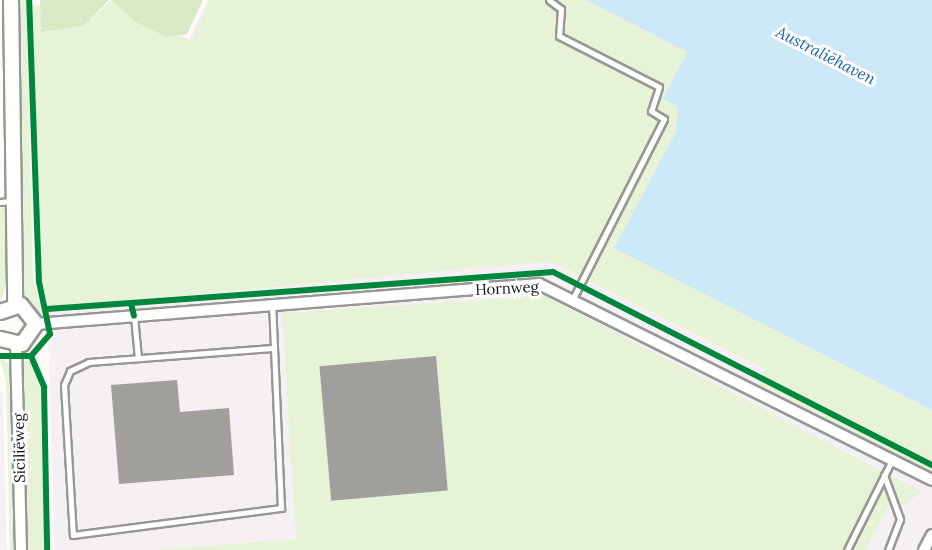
<!DOCTYPE html>
<html>
<head>
<meta charset="utf-8">
<style>
	body { margin:0 }
	#map { position:relative; width:932px; height:550px; overflow:hidden; background:#fdfcf7; font-family:Lora,serif }
	div>[style] { position:absolute }
	.industrial>* { inset:0; background:#f5f0f3 }
	.green>* { inset:0; background:#e7f3d7 }
	.forest>* { inset:0; background:#d8eac5 }
	.water>* { inset:0; background:#cde8f7 }
	.building>* { inset:0; background:#a19f9c; transform-origin:0 0 }
	.roads { filter:drop-shadow(2px 0 #979795) drop-shadow(-2px 0 #979795) drop-shadow(0 2px #979795) drop-shadow(0 -2px #979795) }
	.service>* { height:5px; margin:-2.5px; padding:0 2.5px; transform-origin:2.5px; border-radius:2.5px; background:#fffffe }
	.minor>* { height:10px; margin:-5px; padding:0 5px; transform-origin:5px; border-radius:5px; background:#fffffe }
	.tertiary>* { height:14px; margin:-7px; padding:0 7px; transform-origin:7px; border-radius:7px; background:#fffffe }
	.cycleway>* { height:6px; margin:-3px; padding:0 3px; transform-origin:3px; border-radius:3px; background:#00873e }
	span { translate:-50% -50%; white-space:nowrap; text-align:center; line-height:1.15; -webkit-text-stroke:6px #fff; paint-order:stroke }
	.street-label { font-size:15px; color:#111 }
	.water-label { font-size:16px; color:#1768a6; font-style:italic }
</style>
</head>
<body>
<div id="map">
	<div class="industrial">
		<i style="clip-path:polygon(111px 0,189px 39px,208px 0,585px 0,932px 410px,932px 550px,54px 550px,43px 145px)"></i>
		<i style="clip-path:polygon(0 390px,3px 394px,7px 550px,0 550px)"></i>
	</div>
	<div class="green">
		<i style="clip-path:polygon(17px 0,26px 0,33px 278px,43px 318px,27px 303px,20px 284px)"></i>
		<i style="clip-path:polygon(111px 0,190px 42px,210px 0,585px 0,687px 52px,663px 99px,679px 107px,676px 132px,614px 248px,932px 410px,932px 472px,759px 384px,765px 369px,551px 261px,49px 308px,42px 283px,32px 6px,40px 5px,41px 32px,84px 26px)"></i>
		<i style="clip-path:polygon(0 207px,6px 208px,9px 275px,0 304px)"></i>
		<i style="clip-path:polygon(545px 296px,922px 492px,899px 508px,889px 505px,866px 550px,152px 550px,296px 539px,282px 313px)"></i>
		<i style="clip-path:polygon(0 359px,8px 362px,11px 378px,16px 550px,10px 550px,6px 381px)"></i>
		<i style="clip-path:polygon(23px 361px,31px 361px,40px 386px,45px 550px,26px 550px)"></i>
	</div>
	<div class="forest">
		<i style="clip-path:polygon(40px 0,109px 0,84px 26px,41px 32px)"></i>
		<i style="clip-path:polygon(111px 0,203px 0,187px 34px,167px 37px,136px 22px)"></i>
	</div>
	<div class="water">
		<i style="clip-path:polygon(585px 0,932px 0,932px 410px,614px 248px,676px 132px,678px 107px,663px 99px,687px 52px)"></i>
	</div>
	<div class="building">
		<i style="left:436px;top:356px;width:135px;height:117px;rotate:85deg"></i>
		<i style="clip-path:polygon(177px 380px,180px 412px,229px 408px,234px 475px,119px 484px,111px 385px)"></i>
	</div>
	<div class="roads">
		<div class="service">
			<i style="left:549px;top:0;width:15px;rotate:37deg"></i>
			<i style="left:561px;top:9px;width:27px;rotate:94deg"></i>
			<i style="left:559px;top:36px;width:112px;rotate:27deg"></i>
			<i style="left:659px;top:87px;width:25px;rotate:108deg"></i>
			<i style="left:651px;top:111px;width:15px;rotate:32deg"></i>
			<i style="left:664px;top:119px;width:201px;rotate:116.9deg"></i>
			<i style="left:0;top:202px;width:12px;rotate:-5deg"></i>
			<i style="left:134px;top:316px;width:42px;rotate:84.6deg"></i>
			<i style="left:272px;top:348px;width:184px;rotate:175.6deg"></i>
			<i style="left:89px;top:362px;width:21px;rotate:155deg"></i>
			<i style="left:70px;top:371px;width:15px;rotate:113deg"></i>
			<i style="left:64px;top:385px;width:150px;rotate:86.6deg"></i>
			<i style="left:73px;top:535px;width:210px;rotate:-7.4deg"></i>
			<i style="left:281px;top:508px;width:203px;rotate:-92.5deg"></i>
			<i style="left:884px;top:475px;width:47px;rotate:70deg"></i>
			<i style="left:900px;top:519px;width:33px;rotate:111deg"></i>
			<i style="left:847px;top:550px;width:101px;rotate:-63.4deg"></i>
		</div>
		<div class="minor">
			<i style="left:36px;top:324px;width:505px;rotate:-4.55deg"></i>
			<i style="left:539px;top:284px;width:439px;rotate:26.5deg"></i>
			<i style="left:16px;top:346px;width:204px;rotate:88.6deg"></i>
			<i style="left:924px;top:550px;width:17px;rotate:-62deg"></i>
		</div>
		<div class="tertiary">
			<i style="left:11px;top:0;width:304px;rotate:89.2deg"></i>
			<i style="left:0;top:312px;width:22px;rotate:-18deg"></i>
			<i style="left:21px;top:305px;width:24px;rotate:52deg"></i>
			<i style="left:36px;top:324px;width:24px;rotate:125deg"></i>
			<i style="left:22px;top:344px;width:23px;rotate:-167deg"></i>
		</div>
	</div>
	<div class="cycleway">
		<i style="left:131px;top:303px;width:423px;rotate:-4.2deg"></i>
		<i style="left:553px;top:272px;width:425px;rotate:27deg"></i>
		<i style="left:47px;top:309px;width:84px;rotate:-4.1deg"></i>
		<i style="left:131px;top:303px;width:13px;rotate:77deg"></i>
		<i style="left:0;top:356px;width:31px"></i>
		<i style="left:31px;top:356px;width:29px;rotate:-49deg"></i>
		<i style="left:50px;top:334px;width:53px;rotate:-101.9deg"></i>
		<i style="left:39px;top:282px;width:282px;rotate:-92deg"></i>
		<i style="left:31px;top:356px;width:34px;rotate:67deg"></i>
		<i style="left:44px;top:387px;width:163px;rotate:88.9deg"></i>
	</div>
	<div class="street-label">
		<span style="left:507px;top:288px;rotate:-3deg">Hornweg</span>
		<span style="left:19px;top:448px;rotate:-91deg">Siciliëweg</span>
	</div>
	<div class="water-label">
		<span style="left:826px;top:55px;rotate:27deg">Australiëhaven</span>
	</div>
</div>
</body>
</html>
